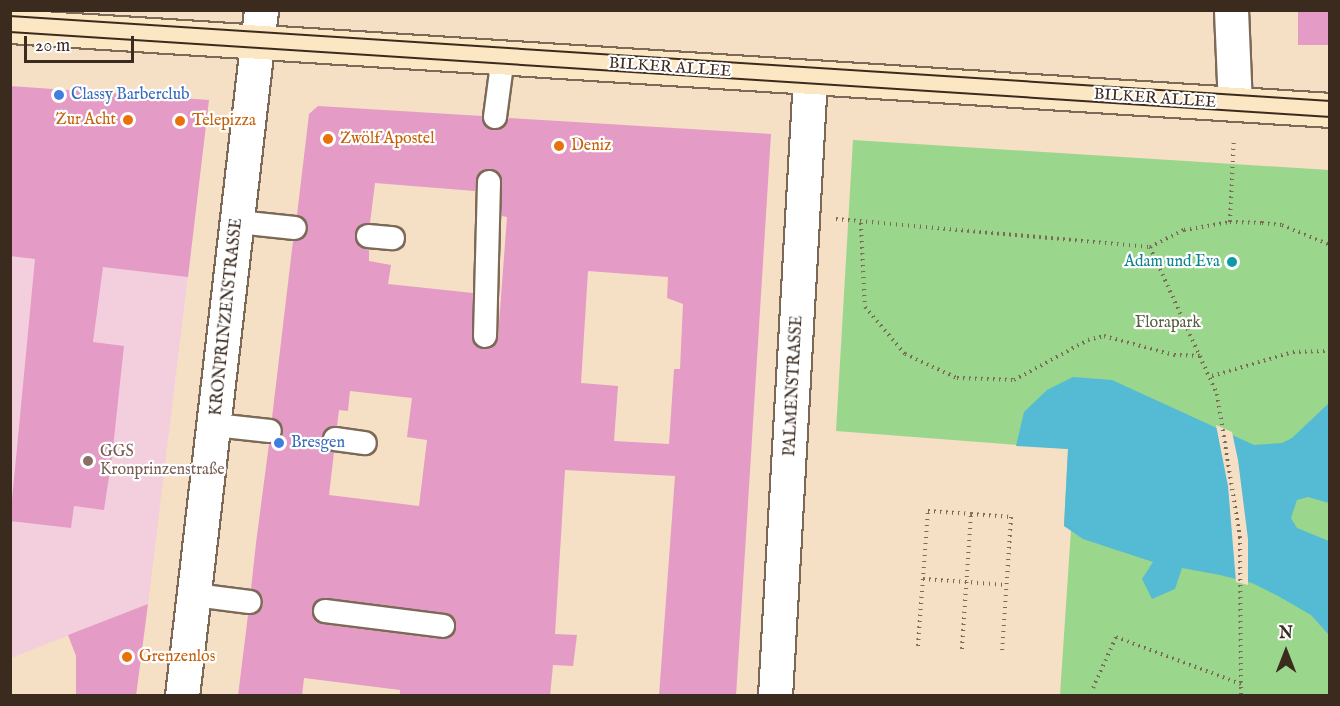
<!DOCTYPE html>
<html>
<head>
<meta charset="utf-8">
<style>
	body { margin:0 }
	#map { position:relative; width:1340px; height:706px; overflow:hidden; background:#f5dfc5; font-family:"IM FELL English",serif }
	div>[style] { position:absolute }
	.built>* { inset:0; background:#f3cfde }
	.green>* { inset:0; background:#9ad68b }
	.water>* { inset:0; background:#55bad3 }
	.pier>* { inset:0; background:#f5dfc5 }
	.building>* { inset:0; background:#e49bc6; transform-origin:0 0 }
	.path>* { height:4px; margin-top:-2px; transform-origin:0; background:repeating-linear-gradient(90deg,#7c6958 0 1.5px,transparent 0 6px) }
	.roads { filter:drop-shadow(2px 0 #7c6958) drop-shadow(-2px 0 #7c6958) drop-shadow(0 2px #7c6958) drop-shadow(0 -2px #7c6958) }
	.lane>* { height:22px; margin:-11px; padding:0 11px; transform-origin:11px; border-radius:11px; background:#fff }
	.street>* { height:33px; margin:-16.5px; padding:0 16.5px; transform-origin:16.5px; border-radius:16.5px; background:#fff }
	.secondary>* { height:33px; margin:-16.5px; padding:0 16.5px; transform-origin:16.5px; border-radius:16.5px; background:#fbe7c3 }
	.tram>* { height:1.5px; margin:-0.75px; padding:0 0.75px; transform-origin:0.75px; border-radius:0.75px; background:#3b2a1e }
	.dots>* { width:16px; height:16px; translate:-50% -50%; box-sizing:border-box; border:3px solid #fff; border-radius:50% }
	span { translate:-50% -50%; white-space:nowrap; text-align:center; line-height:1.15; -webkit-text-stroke:4.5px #fff; paint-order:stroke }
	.street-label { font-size:16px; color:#3b2a1e }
	.shop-label { font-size:16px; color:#366cbe }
	.left { translate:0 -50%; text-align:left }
	.food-label { font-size:16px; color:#c56008 }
	.right { translate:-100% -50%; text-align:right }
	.culture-label { font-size:16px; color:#0d838f }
	.park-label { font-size:16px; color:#585e3f }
	.education-label { font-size:16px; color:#785e54 }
	.frame { position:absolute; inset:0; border:12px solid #3b2a1e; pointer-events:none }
	.north { position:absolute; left:1256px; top:622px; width:60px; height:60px; -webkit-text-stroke:4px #fff; paint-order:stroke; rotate:0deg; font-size:16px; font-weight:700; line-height:24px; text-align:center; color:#3b2a1e }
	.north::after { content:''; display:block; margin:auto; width:21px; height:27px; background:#3b2a1e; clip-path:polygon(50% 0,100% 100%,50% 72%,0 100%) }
	.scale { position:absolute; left:24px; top:36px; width:110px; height:27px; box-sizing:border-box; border:3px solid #3b2a1e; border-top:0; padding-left:8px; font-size:18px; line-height:21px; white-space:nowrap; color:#3b2a1e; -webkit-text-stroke:4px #fff; paint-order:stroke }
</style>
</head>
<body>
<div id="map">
	<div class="built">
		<i style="clip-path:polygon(195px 218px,148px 604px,11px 658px,10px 256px)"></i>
	</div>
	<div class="green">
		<i style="clip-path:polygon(853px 140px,1329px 170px,1329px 695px,1060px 695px,1071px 530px,1064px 526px,1068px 449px,836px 431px)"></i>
	</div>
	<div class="water">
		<i style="clip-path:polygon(1073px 377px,1112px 380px,1254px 445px,1282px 443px,1292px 438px,1329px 403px,1329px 503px,1308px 497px,1297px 500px,1291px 518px,1297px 528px,1329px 541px,1329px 635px,1311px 615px,1278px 596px,1252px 583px,1220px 575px,1182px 568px,1175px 589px,1152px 599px,1142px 579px,1153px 562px,1083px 539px,1064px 526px,1068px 449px,1016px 446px,1024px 412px,1047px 390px)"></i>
	</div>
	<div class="pier">
		<i style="clip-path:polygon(1216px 425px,1232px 432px,1238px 460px,1248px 539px,1248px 585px,1236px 582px,1228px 486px)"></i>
	</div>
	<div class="building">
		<i style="left:1298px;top:10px;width:31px;height:35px"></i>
		<i style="clip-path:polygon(10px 86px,209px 100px,188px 277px,103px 267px,93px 342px,124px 346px,112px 457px,104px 510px,74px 506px,71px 528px,10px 521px,35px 259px,10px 256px)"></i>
		<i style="clip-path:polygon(evenodd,318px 106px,482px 116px,486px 127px,494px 130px,505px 126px,509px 118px,771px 134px,736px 696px,659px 696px,675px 476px,565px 470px,555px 634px,577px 635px,573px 666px,553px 665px,550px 696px,400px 696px,400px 690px,304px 678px,302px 696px,238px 696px,248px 615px,256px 614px,263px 604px,262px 596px,251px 589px,256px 543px,269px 444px,276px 443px,283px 433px,282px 425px,272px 418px,293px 241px,301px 240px,308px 230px,307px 222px,297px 215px,309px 114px,318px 106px,490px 169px,501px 176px,502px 216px,507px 217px,498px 337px,492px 348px,484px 349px,477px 347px,472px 336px,473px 293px,388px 284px,391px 265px,369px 261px,369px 250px,360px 247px,355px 236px,357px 228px,370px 223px,375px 183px,475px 191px,478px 174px,490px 169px,318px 106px,588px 271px,668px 277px,667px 298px,683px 304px,680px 369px,674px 369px,669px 444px,614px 441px,618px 386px,581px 383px,588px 271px,318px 106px,350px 391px,412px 398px,407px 437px,427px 440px,419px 506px,329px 495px,334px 452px,323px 445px,322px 437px,329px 427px,337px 426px,339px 410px,348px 411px,350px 391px,318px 106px,320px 598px,445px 613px,455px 620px,456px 628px,449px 638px,441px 639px,323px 624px,316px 621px,312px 610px,320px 598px)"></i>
		<i style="clip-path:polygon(148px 604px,136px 696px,76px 696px,76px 656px,68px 635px)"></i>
	</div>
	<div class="path">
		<i style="left:836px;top:219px;width:315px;rotate:5.1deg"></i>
		<i style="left:1150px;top:247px;width:38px;rotate:-27deg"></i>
		<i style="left:1184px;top:230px;width:47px;rotate:-9.9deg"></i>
		<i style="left:1230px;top:222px;width:32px;rotate:2deg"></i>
		<i style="left:1262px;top:223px;width:20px;rotate:6deg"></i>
		<i style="left:1282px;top:225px;width:52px;rotate:22.6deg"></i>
		<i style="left:1230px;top:222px;width:84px;rotate:-87.3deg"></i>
		<i style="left:861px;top:223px;width:84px;rotate:87.3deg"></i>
		<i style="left:865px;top:307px;width:62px;rotate:49.6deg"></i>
		<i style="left:905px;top:354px;width:57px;rotate:24.8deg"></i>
		<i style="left:957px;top:378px;width:57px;rotate:2deg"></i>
		<i style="left:1014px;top:380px;width:84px;rotate:-28.4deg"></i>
		<i style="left:1088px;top:340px;width:16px;rotate:-14deg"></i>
		<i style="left:1104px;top:336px;width:73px;rotate:15.2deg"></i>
		<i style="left:1174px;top:355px;width:27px;rotate:2deg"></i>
		<i style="left:1150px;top:247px;width:162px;rotate:65.5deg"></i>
		<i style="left:1217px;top:394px;width:145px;rotate:80.9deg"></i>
		<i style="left:1240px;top:537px;width:159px;rotate:89.6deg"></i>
		<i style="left:1212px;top:376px;width:84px;rotate:-16.5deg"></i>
		<i style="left:1293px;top:352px;width:37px;rotate:-2deg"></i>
		<i style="left:923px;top:579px;width:84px;rotate:4.1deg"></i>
		<i style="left:918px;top:646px;width:135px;rotate:-85.8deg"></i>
		<i style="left:928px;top:511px;width:43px;rotate:4deg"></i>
		<i style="left:971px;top:514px;width:40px;rotate:4.3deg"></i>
		<i style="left:1011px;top:517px;width:135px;rotate:93.8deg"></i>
		<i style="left:962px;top:649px;width:135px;rotate:-86.2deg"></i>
		<i style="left:1093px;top:688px;width:56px;rotate:-65.7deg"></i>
		<i style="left:1116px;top:637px;width:134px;rotate:20.6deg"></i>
	</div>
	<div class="roads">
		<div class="lane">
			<i style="left:495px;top:117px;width:61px;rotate:-82.4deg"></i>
			<i style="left:238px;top:222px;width:57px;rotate:6deg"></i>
			<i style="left:368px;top:236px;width:25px;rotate:5deg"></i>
			<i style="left:485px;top:336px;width:154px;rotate:-88.5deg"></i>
			<i style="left:215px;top:425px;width:55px;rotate:6.2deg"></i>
			<i style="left:335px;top:439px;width:30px;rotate:8deg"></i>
			<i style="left:195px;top:595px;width:55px;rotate:7.3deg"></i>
			<i style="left:325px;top:611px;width:119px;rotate:7.2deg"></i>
		</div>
		<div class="street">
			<i style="left:1231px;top:10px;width:94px;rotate:87.6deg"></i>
			<i style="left:182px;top:696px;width:691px;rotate:-83.43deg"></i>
			<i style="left:775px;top:696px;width:620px;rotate:-86.76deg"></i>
		</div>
		<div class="secondary">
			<i style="left:10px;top:26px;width:1323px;rotate:3.64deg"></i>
		</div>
	</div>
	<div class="tram">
		<i style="left:10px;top:16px;width:1323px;rotate:3.68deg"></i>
		<i style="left:10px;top:32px;width:1323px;rotate:3.68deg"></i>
	</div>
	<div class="dots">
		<i style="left:59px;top:95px;background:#3f7fe0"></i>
		<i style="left:128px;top:120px;background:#e8710a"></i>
		<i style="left:180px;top:121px;background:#e8710a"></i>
		<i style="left:328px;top:139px;background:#e8710a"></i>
		<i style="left:559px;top:146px;background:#e8710a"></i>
		<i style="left:1232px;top:262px;background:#0f9aa8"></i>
		<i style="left:279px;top:443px;background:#3f7fe0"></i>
		<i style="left:88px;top:461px;background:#8d6e63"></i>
		<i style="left:127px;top:657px;background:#e8710a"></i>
	</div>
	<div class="street-label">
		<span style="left:670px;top:68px;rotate:4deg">BILKER ALLEE</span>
		<span style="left:1155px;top:99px;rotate:4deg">BILKER ALLEE</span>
		<span style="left:227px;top:317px;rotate:-84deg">KRONPRINZENSTRASSE</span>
		<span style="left:794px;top:386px;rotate:-87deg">PALMENSTRASSE</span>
	</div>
	<div class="shop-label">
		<span class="left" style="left:71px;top:95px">Classy Barberclub</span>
		<span class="left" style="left:291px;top:443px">Bresgen</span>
	</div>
	<div class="food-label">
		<span class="right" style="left:116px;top:120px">Zur Acht</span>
		<span class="left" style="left:192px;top:121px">Telepizza</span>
		<span class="left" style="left:340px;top:139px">Zwölf Apostel</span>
		<span class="left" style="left:571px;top:146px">Deniz</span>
		<span class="left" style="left:139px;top:657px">Grenzenlos</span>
	</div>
	<div class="culture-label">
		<span class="right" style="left:1220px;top:262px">Adam und Eva</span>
	</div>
	<div class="park-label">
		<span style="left:1168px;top:323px">Florapark</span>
	</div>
	<div class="education-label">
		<span class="left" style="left:100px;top:461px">GGS<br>Kronprinzenstraße</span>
	</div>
	<div class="frame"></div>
	<div class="north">N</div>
	<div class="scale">20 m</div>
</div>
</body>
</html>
